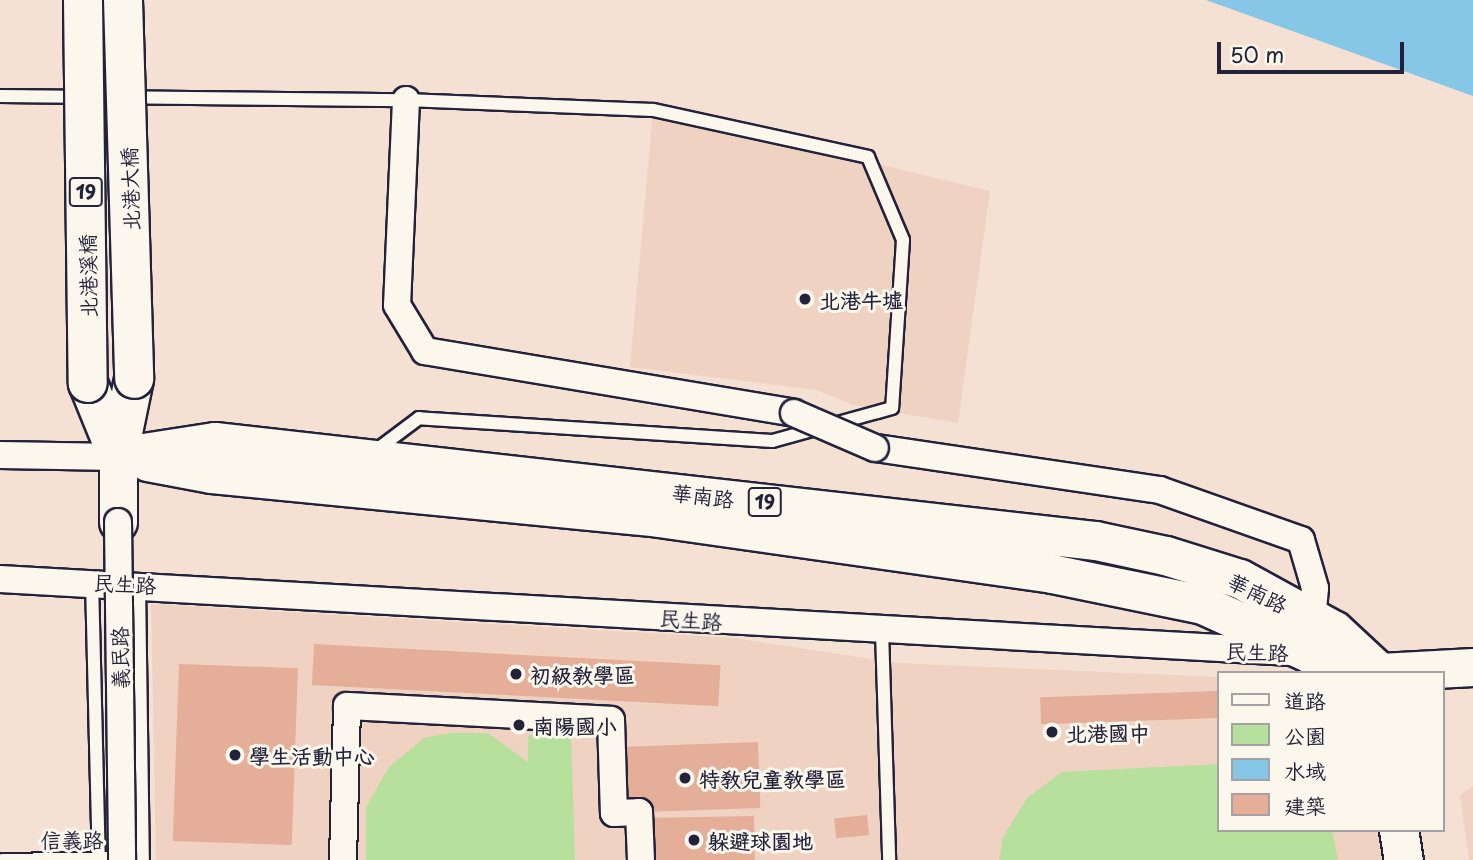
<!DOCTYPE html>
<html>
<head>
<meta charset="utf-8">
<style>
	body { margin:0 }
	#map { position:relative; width:1473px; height:860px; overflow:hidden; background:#f4e1d3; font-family:"Playpen Sans","LXGW WenKai TC",sans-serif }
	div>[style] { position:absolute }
	.built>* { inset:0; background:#efd2c2 }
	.green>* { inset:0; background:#b7e09c }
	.water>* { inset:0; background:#86c6e7 }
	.building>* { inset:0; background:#e4ae99; transform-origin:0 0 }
	.roads { filter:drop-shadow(2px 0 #22223b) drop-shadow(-2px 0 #22223b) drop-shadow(0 2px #22223b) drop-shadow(0 -2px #22223b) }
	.lane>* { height:12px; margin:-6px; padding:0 6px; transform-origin:6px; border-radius:6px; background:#fbf7ec }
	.street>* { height:26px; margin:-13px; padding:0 13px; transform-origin:13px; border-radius:13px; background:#fbf7ec }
	.secondary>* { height:37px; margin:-18.5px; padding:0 18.5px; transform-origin:18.5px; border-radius:18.5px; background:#fbf7ec }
	.primary>* { height:38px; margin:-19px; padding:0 19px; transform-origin:19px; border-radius:19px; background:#fbf7ec }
	.bridges { filter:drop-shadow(2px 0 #22223b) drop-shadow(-2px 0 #22223b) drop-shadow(0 2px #22223b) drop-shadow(0 -2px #22223b) }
	.street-bridge>* { height:26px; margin:-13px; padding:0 13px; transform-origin:13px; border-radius:13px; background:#fbf7ec }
	.primary-bridge>* { height:38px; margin:-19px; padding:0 19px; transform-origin:19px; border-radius:19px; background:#fbf7ec }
	.dots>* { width:19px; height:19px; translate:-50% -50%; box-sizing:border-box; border:4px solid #fbf7ec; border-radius:50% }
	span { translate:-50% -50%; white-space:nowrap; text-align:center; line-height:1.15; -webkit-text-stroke:6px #fbf7ec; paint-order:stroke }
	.shield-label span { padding:2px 5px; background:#fbf7ec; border:2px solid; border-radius:5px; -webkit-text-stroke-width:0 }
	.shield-label { font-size:19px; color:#22223b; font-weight:700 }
	.street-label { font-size:21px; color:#22223b }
	.poi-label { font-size:21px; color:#22223b; font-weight:700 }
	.left { translate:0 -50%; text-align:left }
	.legend { position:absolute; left:1217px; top:671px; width:228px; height:161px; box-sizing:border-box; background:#fbf7ec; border:2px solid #a4a2a5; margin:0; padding:9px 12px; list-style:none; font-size:21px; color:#22223b }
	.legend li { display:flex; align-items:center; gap:14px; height:35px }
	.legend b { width:35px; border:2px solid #a4a2a5 }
	.scale { position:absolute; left:1217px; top:42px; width:187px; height:32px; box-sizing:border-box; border:4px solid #22223b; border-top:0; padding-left:9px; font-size:21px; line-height:24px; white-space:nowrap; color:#22223b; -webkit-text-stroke:5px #fbf7ec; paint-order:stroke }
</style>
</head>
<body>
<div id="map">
	<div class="built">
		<i style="clip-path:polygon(653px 110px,990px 191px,958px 423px,853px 405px,817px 390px,630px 367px)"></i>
		<i style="clip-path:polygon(151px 604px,734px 638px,898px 663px,1219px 677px,1219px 830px,1388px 830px,1392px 860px,156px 860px)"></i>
		<i style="clip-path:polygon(1473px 786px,1473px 860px,1469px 860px,1460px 795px)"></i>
	</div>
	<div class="green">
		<i style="clip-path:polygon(450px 733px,488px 733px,528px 762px,528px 735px,571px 734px,575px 860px,366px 860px,366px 807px,389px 767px,424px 738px)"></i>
		<i style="clip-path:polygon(1219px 764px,1219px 830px,1332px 830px,1338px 860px,999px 860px,1003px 837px,1027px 798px,1062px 772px)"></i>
	</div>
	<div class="water">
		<i style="clip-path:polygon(1206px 0,1473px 0,1473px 96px)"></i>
	</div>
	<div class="building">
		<i style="left:314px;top:644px;width:407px;height:41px;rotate:3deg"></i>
		<i style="left:179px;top:664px;width:119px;height:177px;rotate:2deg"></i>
		<i style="left:1217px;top:691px;width:27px;height:177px;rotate:88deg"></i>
		<i style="left:758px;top:742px;width:66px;height:147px;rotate:88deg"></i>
		<i style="left:867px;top:815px;width:20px;height:33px;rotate:84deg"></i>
		<i style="left:754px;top:816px;width:44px;height:122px;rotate:89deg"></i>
	</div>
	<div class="roads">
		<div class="lane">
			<i style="left:0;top:96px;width:406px;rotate:0.6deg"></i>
			<i style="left:406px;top:100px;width:247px;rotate:2.3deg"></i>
			<i style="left:653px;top:110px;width:220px;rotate:12.3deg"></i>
			<i style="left:868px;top:157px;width:90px;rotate:67.1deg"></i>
			<i style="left:903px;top:240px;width:168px;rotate:93.7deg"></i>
			<i style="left:892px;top:408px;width:124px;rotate:164.6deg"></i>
			<i style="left:772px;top:441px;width:354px;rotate:-176.3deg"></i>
			<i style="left:419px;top:418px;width:55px;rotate:143.1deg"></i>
			<i style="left:92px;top:581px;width:279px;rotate:88.6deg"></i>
			<i style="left:139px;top:584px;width:276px;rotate:89.2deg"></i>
			<i style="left:882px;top:631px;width:229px;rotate:88.2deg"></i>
			<i style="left:2px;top:860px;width:123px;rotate:-0.9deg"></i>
		</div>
		<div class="street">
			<i style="left:406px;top:100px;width:205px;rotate:92.5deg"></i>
			<i style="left:397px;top:305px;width:54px;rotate:58.7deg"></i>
			<i style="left:425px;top:351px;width:374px;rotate:9.5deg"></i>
			<i style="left:0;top:455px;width:118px;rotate:1deg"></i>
			<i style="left:0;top:579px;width:1311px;rotate:3.24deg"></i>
			<i style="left:1309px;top:653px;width:65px;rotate:-84.7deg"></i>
			<i style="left:1315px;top:588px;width:50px;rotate:-106.3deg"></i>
			<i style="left:1301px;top:540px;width:150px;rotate:-160.5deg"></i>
			<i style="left:1160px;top:490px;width:288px;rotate:-171.6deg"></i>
			<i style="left:343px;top:860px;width:154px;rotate:-88.5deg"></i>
			<i style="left:347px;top:706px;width:264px;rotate:3deg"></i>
			<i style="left:611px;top:720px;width:93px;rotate:88.2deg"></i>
			<i style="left:614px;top:813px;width:25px;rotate:-2deg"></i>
			<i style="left:639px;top:812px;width:48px;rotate:87.6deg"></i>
		</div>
		<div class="secondary">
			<i style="left:118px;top:457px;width:65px;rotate:90deg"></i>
			<i style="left:1380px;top:672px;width:93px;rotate:-3.1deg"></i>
		</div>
		<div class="primary">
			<i style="left:88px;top:383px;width:80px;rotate:67.9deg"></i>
			<i style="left:118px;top:457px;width:98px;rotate:-8.8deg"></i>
			<i style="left:215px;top:442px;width:887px;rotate:6.41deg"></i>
			<i style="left:1096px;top:541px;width:72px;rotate:12.1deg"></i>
			<i style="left:1166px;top:556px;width:77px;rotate:17.3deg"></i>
			<i style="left:1240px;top:579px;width:108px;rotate:28.7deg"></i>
			<i style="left:1335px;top:631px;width:62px;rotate:43deg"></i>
			<i style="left:118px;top:457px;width:80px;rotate:-78.4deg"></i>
			<i style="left:148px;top:462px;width:65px;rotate:10.6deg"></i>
			<i style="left:212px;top:474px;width:450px;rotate:5.6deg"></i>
			<i style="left:660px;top:518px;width:396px;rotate:8.1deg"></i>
			<i style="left:1052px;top:574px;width:154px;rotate:11.6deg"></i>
			<i style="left:1203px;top:605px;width:116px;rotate:24.4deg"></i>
			<i style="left:1309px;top:653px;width:37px;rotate:33deg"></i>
			<i style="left:1399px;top:830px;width:30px;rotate:81deg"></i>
		</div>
	</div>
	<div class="bridges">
		<div class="street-bridge">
			<i style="left:794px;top:413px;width:88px;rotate:23.4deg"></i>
			<i style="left:118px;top:522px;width:338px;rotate:89.3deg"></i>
		</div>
		<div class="primary-bridge">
			<i style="left:83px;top:0;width:383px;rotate:89.3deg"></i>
			<i style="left:123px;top:0;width:379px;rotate:88.3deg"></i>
		</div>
	</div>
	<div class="dots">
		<i style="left:805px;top:299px;background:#22223b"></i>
		<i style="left:516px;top:674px;background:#22223b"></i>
		<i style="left:519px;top:725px;background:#22223b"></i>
		<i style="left:1052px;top:732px;background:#22223b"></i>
		<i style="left:235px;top:755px;background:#22223b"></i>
		<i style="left:685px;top:778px;background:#22223b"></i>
		<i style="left:694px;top:840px;background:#22223b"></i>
	</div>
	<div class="shield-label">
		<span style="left:86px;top:192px">19</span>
		<span style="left:765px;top:502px">19</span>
	</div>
	<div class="street-label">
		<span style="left:129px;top:189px;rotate:-92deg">北港大橋</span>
		<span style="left:87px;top:276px;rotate:-91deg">北港溪橋</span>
		<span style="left:703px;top:495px;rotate:7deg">華南路</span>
		<span style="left:125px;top:583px;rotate:3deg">民生路</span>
		<span style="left:1258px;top:592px;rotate:26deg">華南路</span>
		<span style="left:691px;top:619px;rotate:4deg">民生路</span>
		<span style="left:1257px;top:651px;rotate:2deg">民生路</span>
		<span style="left:119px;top:658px;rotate:-91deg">義民路</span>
		<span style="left:72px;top:839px">信義路</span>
	</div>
	<div class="poi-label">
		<span class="left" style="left:819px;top:299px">北港牛墟</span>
		<span class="left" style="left:530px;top:674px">初級教學區</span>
		<span class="left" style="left:533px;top:725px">南陽國小</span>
		<span class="left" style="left:1066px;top:732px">北港國中</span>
		<span class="left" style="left:249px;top:755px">學生活動中心</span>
		<span class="left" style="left:699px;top:778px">特教兒童教學區</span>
		<span class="left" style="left:708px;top:840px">躲避球園地</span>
	</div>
	<ul class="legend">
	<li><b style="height:9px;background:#fbf7ec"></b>道路</li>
	<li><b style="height:19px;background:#b7e09c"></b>公園</li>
	<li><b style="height:19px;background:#86c6e7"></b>水域</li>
	<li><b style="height:19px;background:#e4ae99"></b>建築</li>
	</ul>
	<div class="scale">50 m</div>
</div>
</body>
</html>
